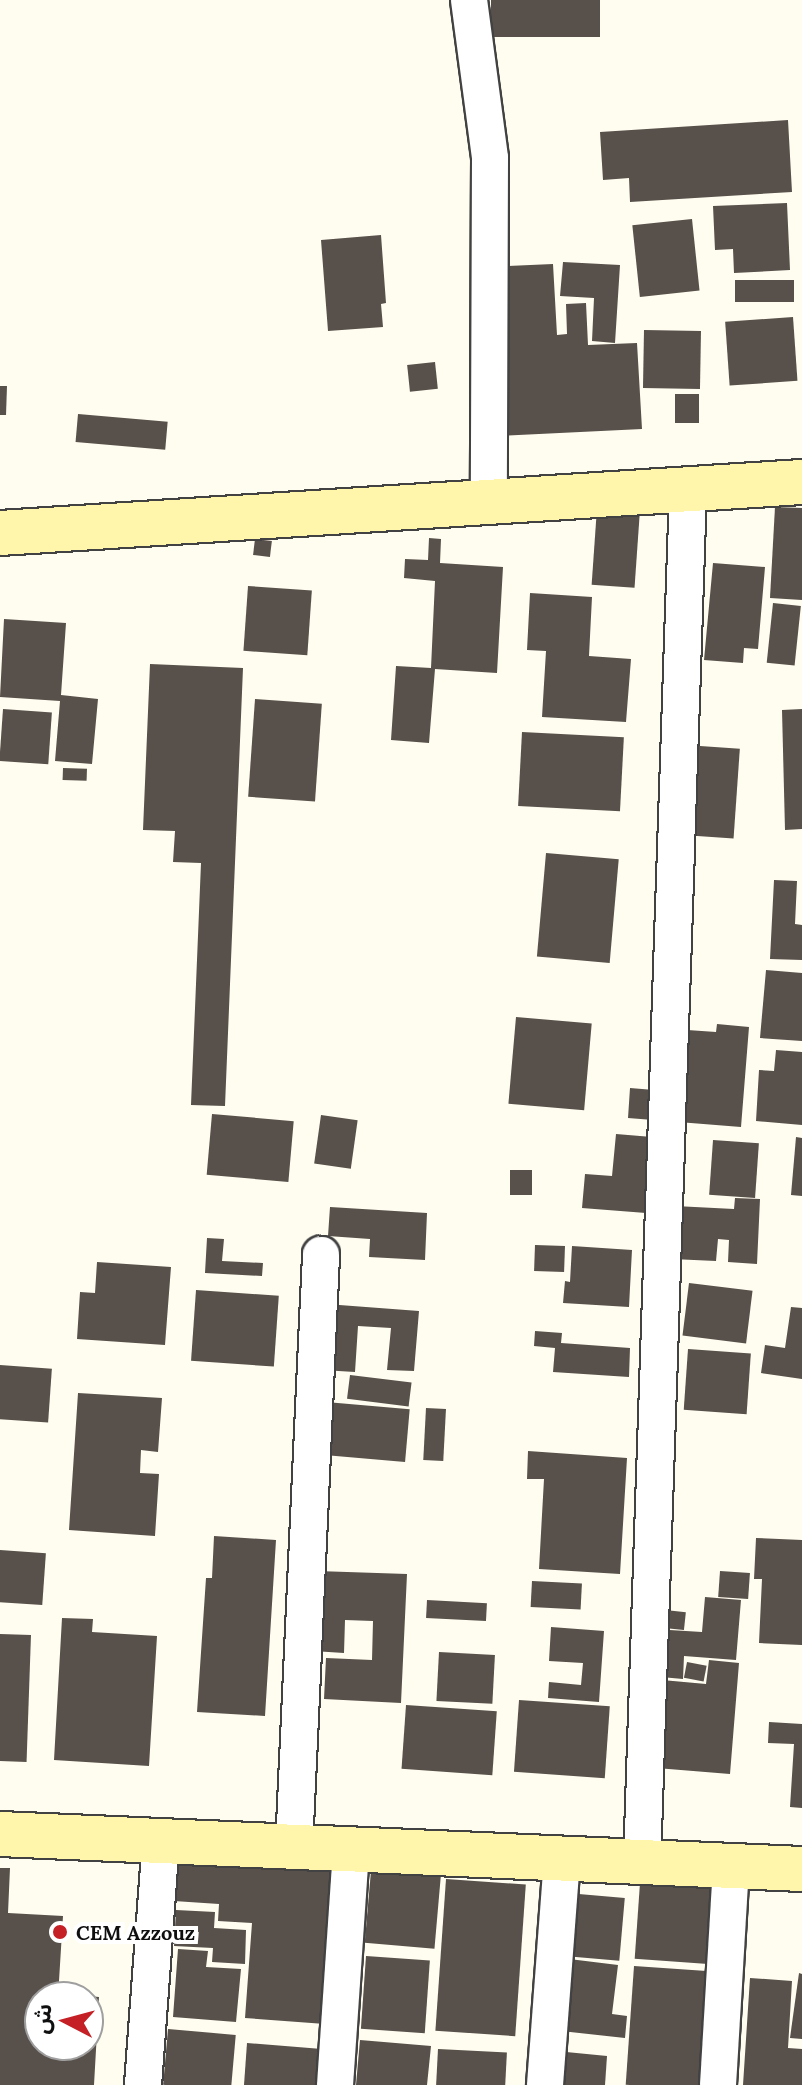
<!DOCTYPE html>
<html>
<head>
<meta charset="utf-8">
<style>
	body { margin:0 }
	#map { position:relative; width:802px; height:2085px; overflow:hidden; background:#fffcf0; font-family:Lora,"Noto Sans Arabic",serif }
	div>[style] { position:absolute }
	.building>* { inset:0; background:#58504a; transform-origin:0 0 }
	.roads { filter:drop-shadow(2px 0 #424242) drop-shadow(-2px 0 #424242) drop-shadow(0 2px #424242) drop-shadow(0 -2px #424242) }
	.street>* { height:36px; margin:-18px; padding:0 18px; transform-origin:18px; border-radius:18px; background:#fff }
	.secondary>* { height:44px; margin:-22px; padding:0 22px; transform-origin:22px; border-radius:22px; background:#fff6ab }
	.dots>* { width:22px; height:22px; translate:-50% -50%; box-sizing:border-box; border:4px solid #fff; border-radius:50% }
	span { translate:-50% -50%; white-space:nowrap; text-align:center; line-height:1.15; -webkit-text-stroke:8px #fff; paint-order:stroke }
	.poi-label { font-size:20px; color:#0f0f0f; font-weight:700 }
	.left { translate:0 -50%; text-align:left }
	.north { position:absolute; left:24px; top:1981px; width:80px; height:80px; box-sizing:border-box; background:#fff; border:2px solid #9f9f9f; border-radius:50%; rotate:276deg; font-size:22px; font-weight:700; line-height:32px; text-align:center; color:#0f0f0f }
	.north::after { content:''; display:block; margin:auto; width:28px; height:36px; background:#c52026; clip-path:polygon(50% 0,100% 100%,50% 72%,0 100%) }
</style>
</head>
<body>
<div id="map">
	<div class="building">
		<i style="left:491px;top:0;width:109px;height:37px"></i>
		<i style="clip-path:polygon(788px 120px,792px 192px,630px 202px,629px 178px,603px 180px,600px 132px)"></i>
		<i style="clip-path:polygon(787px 203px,790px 270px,734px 273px,733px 249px,715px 250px,713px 206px)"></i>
		<i style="left:692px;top:219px;width:72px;height:60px;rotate:84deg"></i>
		<i style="clip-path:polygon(381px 235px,386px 303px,381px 304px,383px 327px,328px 331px,321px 240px)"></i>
		<i style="clip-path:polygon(563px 262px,620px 265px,615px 343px,592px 341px,594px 298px,560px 296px)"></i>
		<i style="clip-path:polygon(553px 264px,557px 335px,567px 334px,566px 304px,586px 303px,588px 345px,637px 343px,642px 429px,497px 436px,489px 267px)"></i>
		<i style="left:735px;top:280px;width:59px;height:22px"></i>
		<i style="left:793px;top:317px;width:64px;height:68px;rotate:86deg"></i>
		<i style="left:644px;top:330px;width:57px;height:58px;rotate:1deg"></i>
		<i style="left:435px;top:362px;width:27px;height:28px;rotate:84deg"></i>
		<i style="clip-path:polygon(0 386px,7px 386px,6px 415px,0 415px)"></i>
		<i style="left:675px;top:394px;width:24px;height:29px"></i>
		<i style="left:78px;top:414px;width:90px;height:28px;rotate:5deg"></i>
		<i style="clip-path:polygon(775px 507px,802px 508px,802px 600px,770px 598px)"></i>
		<i style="left:597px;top:508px;width:43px;height:77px;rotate:4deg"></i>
		<i style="clip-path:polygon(429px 538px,441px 539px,440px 563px,503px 567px,497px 673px,435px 669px,429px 743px,391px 740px,396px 666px,431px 668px,435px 581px,404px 578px,405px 559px,428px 560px)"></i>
		<i style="left:255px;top:539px;width:17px;height:16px;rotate:7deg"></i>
		<i style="clip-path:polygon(713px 563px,765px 567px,758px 649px,744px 648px,743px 663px,704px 660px)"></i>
		<i style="left:248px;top:586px;width:64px;height:65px;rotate:4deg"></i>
		<i style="clip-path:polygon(530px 593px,592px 597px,589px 656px,631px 659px,626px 722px,542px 717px,546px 651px,527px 650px)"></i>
		<i style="left:773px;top:603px;width:28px;height:60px;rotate:6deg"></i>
		<i style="clip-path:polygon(4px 619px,66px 623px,61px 695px,98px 699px,92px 764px,55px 761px,60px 701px,0 697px)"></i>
		<i style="clip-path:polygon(150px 664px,243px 668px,225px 1106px,191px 1105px,201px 863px,173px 862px,175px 831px,143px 830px)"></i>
		<i style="left:255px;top:699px;width:67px;height:98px;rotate:4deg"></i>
		<i style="left:3px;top:709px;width:49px;height:52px;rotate:4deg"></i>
		<i style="clip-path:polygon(802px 709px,802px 829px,785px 830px,782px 710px)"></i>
		<i style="left:522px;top:732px;width:102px;height:74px;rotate:3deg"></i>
		<i style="left:671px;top:744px;width:69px;height:90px;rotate:4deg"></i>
		<i style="left:63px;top:768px;width:24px;height:12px;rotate:2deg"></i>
		<i style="left:546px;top:853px;width:73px;height:104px;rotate:5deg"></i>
		<i style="clip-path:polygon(774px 880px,797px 881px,795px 924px,802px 925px,802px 960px,770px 959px)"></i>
		<i style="clip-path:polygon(766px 970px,802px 973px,802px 1041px,760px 1038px)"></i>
		<i style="left:516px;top:1017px;width:76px;height:87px;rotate:5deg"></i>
		<i style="clip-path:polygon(653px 1018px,673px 1029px,716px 1032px,717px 1024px,749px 1027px,741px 1127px,628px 1118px,630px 1088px,654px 1090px,656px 1052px,651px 1052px)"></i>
		<i style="clip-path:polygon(776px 1050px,802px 1052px,802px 1125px,756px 1121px,759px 1070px,774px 1071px)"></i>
		<i style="left:212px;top:1114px;width:82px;height:61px;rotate:5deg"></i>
		<i style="left:321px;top:1115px;width:37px;height:49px;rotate:8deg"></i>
		<i style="clip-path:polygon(616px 1134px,652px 1137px,646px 1213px,582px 1208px,585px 1174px,612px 1176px)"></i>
		<i style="clip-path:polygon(796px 1137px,802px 1138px,802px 1196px,791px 1195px)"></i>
		<i style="left:713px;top:1140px;width:46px;height:55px;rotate:4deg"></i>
		<i style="left:510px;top:1170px;width:22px;height:25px"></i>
		<i style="clip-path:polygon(735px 1198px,760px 1199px,757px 1264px,728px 1262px,729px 1240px,718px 1239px,716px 1261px,672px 1259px,675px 1206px,734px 1209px)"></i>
		<i style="clip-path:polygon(330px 1207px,427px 1213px,425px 1260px,369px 1257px,370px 1239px,328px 1236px)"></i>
		<i style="clip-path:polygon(207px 1238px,224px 1239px,222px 1261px,263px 1263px,262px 1276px,205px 1273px)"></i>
		<i style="left:535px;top:1245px;width:30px;height:26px;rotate:2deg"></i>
		<i style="clip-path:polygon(572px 1246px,632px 1250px,629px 1307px,563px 1303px,565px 1281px,570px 1282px)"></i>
		<i style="clip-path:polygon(97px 1262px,171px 1267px,165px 1345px,77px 1339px,80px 1292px,95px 1293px)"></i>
		<i style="left:689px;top:1283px;width:64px;height:53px;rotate:7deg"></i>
		<i style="left:196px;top:1290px;width:83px;height:71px;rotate:4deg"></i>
		<i style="clip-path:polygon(326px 1304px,419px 1311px,414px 1371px,387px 1370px,391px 1328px,358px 1326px,355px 1372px,322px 1370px)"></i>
		<i style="clip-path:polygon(791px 1307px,802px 1308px,802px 1379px,761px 1373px,765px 1345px,785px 1348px)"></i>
		<i style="clip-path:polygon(535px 1331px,562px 1333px,561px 1343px,630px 1348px,629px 1377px,553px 1372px,555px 1348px,534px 1346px)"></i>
		<i style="left:688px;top:1349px;width:63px;height:61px;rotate:4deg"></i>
		<i style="left:0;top:1365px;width:52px;height:54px;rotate:4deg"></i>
		<i style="left:350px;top:1375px;width:62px;height:24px;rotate:7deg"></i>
		<i style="clip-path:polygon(78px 1393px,162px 1398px,158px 1452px,141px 1450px,140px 1473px,159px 1474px,155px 1536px,69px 1530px)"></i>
		<i style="left:326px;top:1402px;width:84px;height:53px;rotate:5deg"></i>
		<i style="left:426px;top:1408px;width:20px;height:52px;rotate:3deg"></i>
		<i style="clip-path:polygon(528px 1451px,627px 1458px,620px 1574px,539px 1569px,544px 1479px,527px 1479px)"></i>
		<i style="clip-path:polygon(214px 1536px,276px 1540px,265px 1716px,197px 1712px,206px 1578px,212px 1578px)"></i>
		<i style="clip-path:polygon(756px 1538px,802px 1540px,802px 1645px,759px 1643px,762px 1579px,754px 1579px)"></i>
		<i style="left:0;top:1550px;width:46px;height:52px;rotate:4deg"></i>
		<i style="clip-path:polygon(317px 1571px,407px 1574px,401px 1703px,324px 1699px,326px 1658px,372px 1660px,373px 1621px,345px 1620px,344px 1653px,313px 1651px)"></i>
		<i style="left:720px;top:1571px;width:30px;height:26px;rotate:4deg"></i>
		<i style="left:532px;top:1581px;width:50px;height:26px;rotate:3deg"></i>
		<i style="clip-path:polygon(705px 1597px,741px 1600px,736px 1660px,684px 1656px,683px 1679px,650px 1676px,653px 1629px,702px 1632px)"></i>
		<i style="left:427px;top:1600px;width:60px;height:18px;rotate:3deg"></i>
		<i style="left:656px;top:1609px;width:30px;height:18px;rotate:6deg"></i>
		<i style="clip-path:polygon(62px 1618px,93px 1619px,92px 1632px,157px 1636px,149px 1766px,54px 1760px)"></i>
		<i style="clip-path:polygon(551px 1627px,604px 1631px,599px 1702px,548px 1698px,549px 1682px,581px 1685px,583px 1663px,549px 1661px)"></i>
		<i style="left:0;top:1634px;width:31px;height:127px;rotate:2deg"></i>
		<i style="left:439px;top:1652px;width:56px;height:49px;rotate:3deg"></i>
		<i style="clip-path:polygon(709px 1660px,739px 1663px,730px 1774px,644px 1767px,651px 1679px,706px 1684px)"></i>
		<i style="left:687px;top:1662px;width:20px;height:16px;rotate:11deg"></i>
		<i style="left:519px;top:1700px;width:91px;height:72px;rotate:4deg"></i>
		<i style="left:406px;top:1705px;width:91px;height:64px;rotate:4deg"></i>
		<i style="clip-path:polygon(769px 1722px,802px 1724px,802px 1808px,790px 1807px,794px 1744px,768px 1743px)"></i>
		<i style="clip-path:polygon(177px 1860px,336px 1872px,325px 2024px,245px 2018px,252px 1923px,218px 1921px,219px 1904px,174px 1901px)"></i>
		<i style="clip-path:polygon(0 1868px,10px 1868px,8px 1913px,63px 1916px,58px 1997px,40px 1997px,40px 2045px,88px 2045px,88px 1996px,99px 1997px,94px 2085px,0 2085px)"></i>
		<i style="left:371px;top:1871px;width:70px;height:72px;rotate:5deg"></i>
		<i style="left:446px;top:1879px;width:80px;height:152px;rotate:4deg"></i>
		<i style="left:640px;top:1883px;width:77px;height:76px;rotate:4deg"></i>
		<i style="left:567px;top:1893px;width:58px;height:63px;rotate:5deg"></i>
		<i style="clip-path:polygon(176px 1910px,215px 1912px,214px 1928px,246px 1930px,245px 1964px,212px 1962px,213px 1948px,174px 1946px)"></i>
		<i style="clip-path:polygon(178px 1949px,208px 1951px,206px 1967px,241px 1969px,236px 2022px,173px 2017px)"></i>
		<i style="left:366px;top:1956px;width:64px;height:73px;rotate:4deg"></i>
		<i style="clip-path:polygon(561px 1958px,618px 1965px,612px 2014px,627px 2016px,625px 2038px,552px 2030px)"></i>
		<i style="left:634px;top:1966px;width:80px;height:119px;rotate:4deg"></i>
		<i style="clip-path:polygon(799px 1973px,802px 1974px,802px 2039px,790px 2038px)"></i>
		<i style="clip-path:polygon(750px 1978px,792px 1981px,788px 2048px,802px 2049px,802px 2085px,743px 2085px)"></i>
		<i style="left:168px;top:2029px;width:68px;height:56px;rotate:5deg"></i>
		<i style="clip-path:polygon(360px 2040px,431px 2046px,427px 2085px,356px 2085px)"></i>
		<i style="clip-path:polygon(247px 2043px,322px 2049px,319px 2085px,244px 2085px)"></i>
		<i style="left:438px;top:2049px;width:69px;height:36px;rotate:3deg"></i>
		<i style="clip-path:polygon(556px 2051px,607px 2056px,605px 2085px,553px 2085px)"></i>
	</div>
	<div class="roads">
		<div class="street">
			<i style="left:469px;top:0;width:159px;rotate:82.4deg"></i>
			<i style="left:490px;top:158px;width:343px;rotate:90.2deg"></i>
			<i style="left:294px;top:1848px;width:594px;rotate:-87.39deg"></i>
			<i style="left:642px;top:1863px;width:1375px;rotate:-88.08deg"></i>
			<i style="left:143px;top:2085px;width:244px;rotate:-85.8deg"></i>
			<i style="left:335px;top:2085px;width:235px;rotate:-86.1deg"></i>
			<i style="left:545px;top:2085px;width:226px;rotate:-85.7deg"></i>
			<i style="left:718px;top:2085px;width:219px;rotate:-86.6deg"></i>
		</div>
		<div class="secondary">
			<i style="left:0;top:533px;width:804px;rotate:-3.64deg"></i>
			<i style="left:0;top:1834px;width:803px;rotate:2.5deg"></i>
		</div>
	</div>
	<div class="dots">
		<i style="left:60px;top:1932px;background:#c52026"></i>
	</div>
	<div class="poi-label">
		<span class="left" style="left:76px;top:1932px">CEM Azzouz</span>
	</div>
	<div class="north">ش</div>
</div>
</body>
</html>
